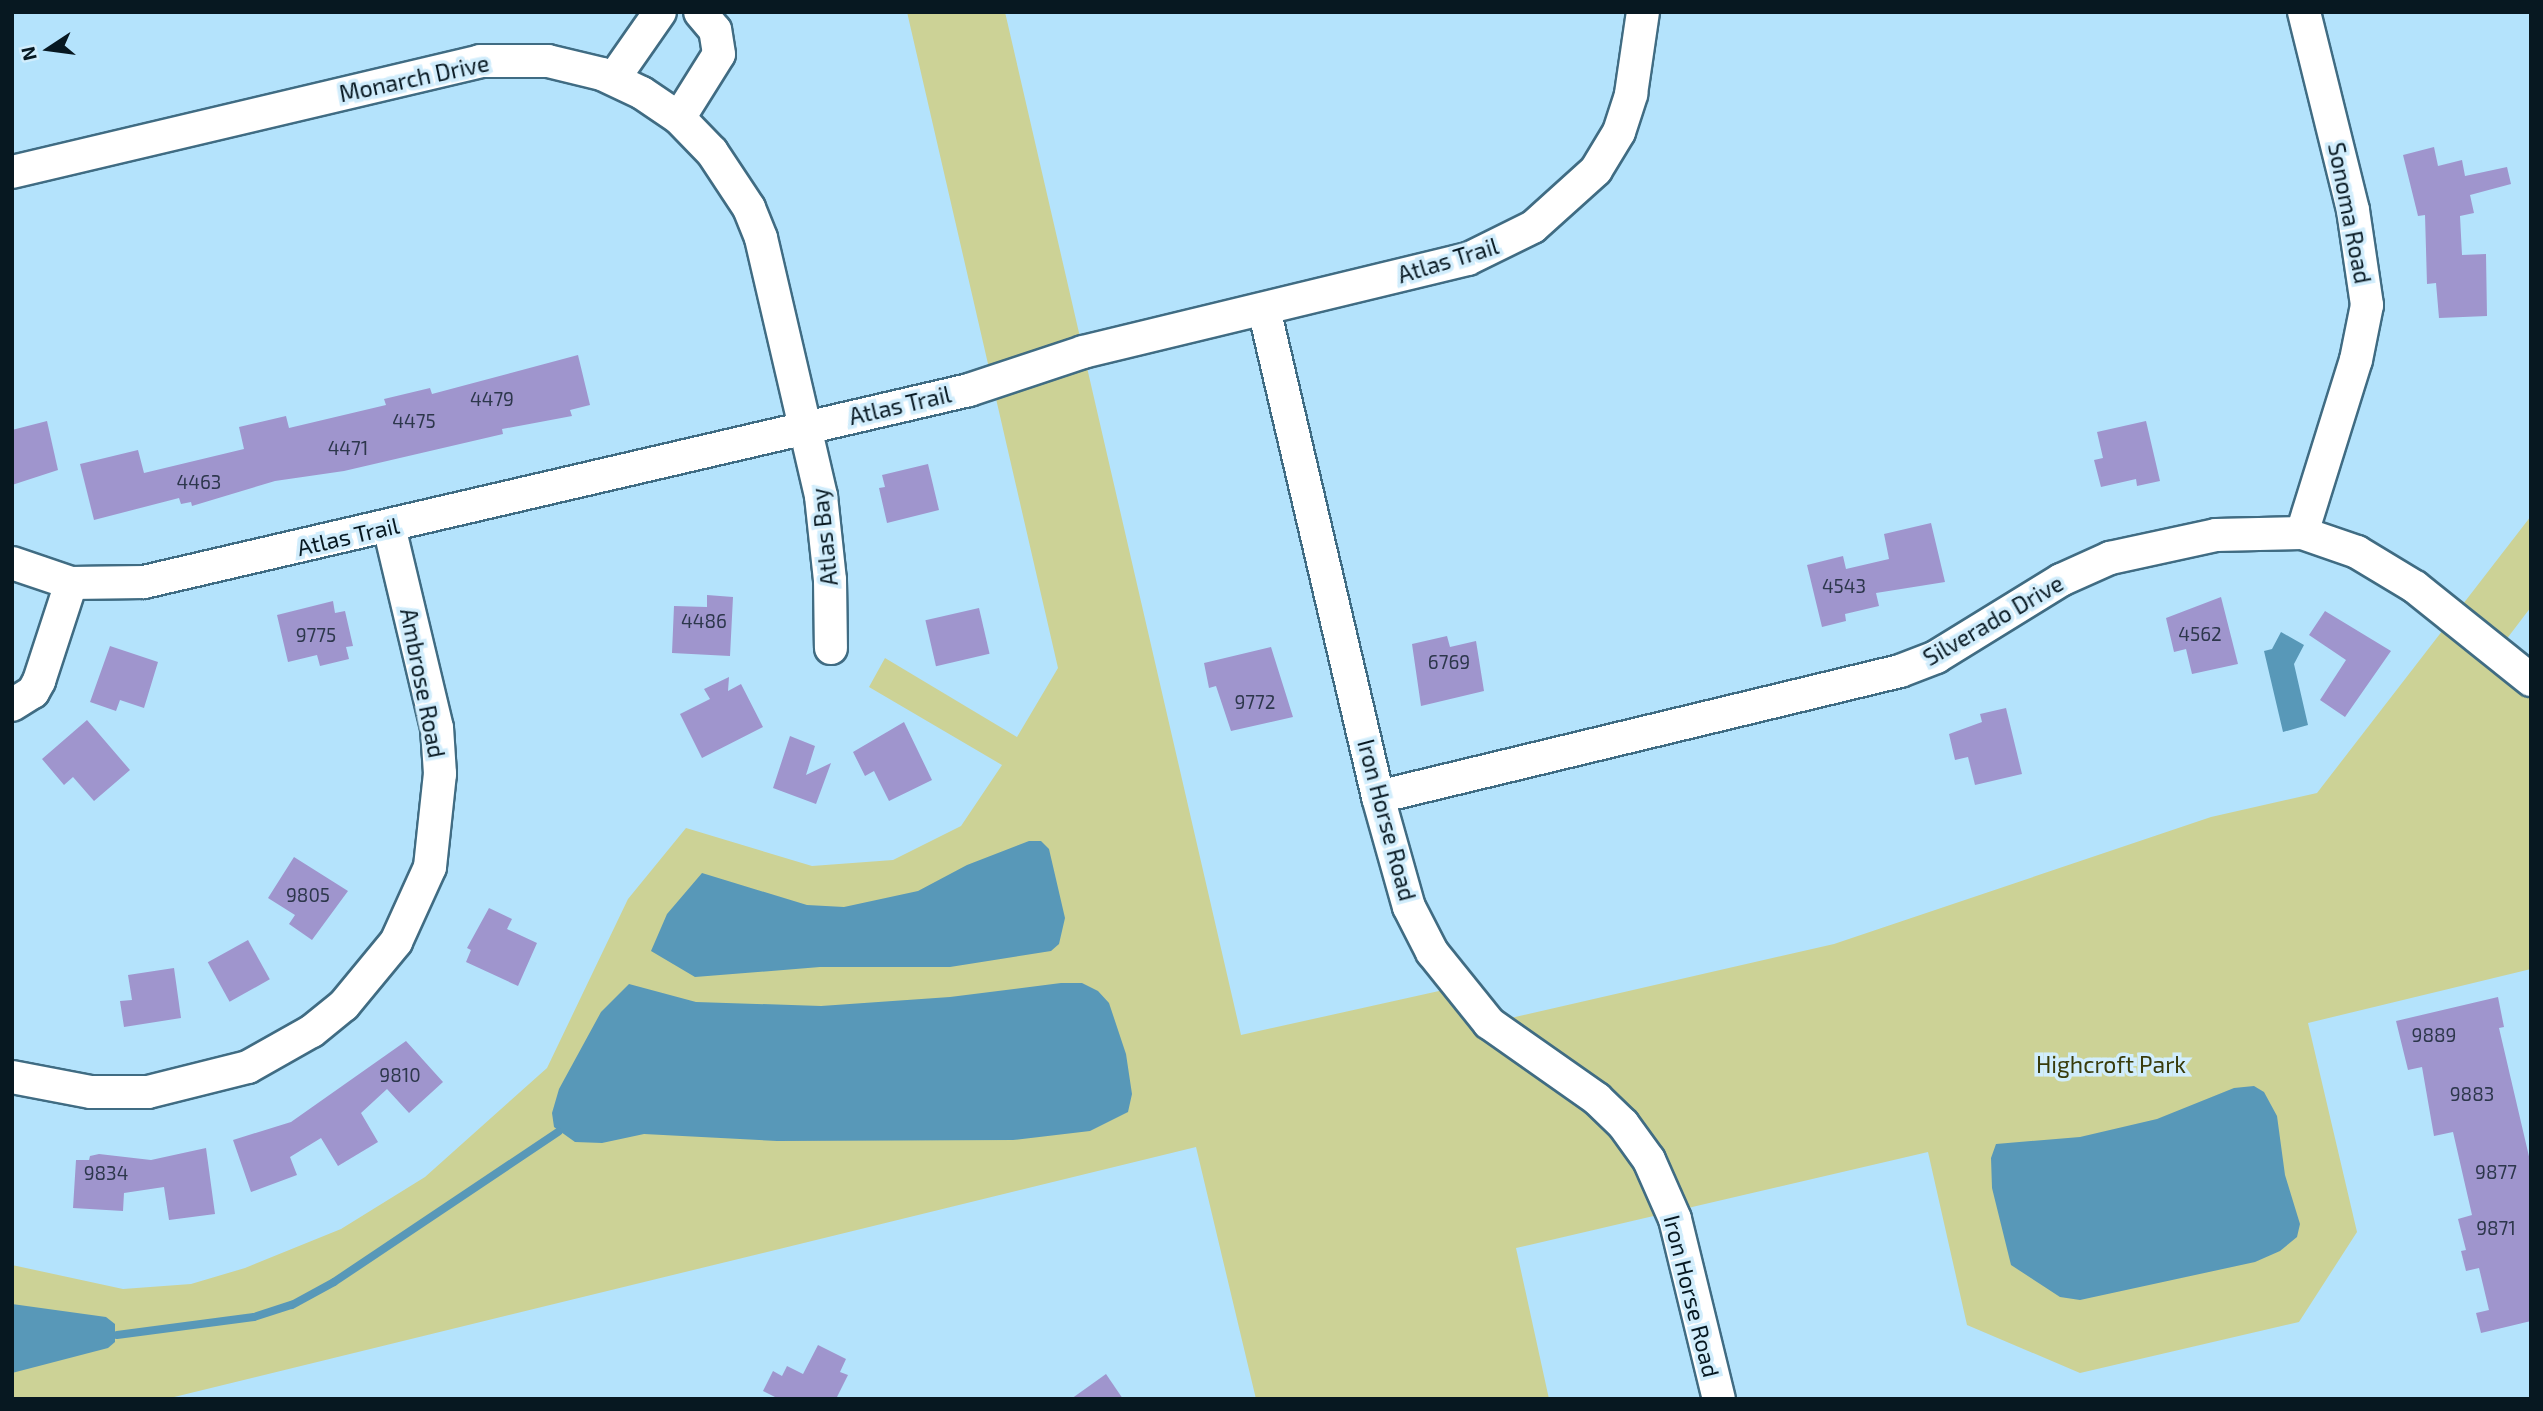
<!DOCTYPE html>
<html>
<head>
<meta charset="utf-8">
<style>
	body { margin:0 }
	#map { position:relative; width:2543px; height:1411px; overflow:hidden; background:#b4e3fc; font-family:"Exo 2",sans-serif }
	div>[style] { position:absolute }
	.green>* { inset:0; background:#ccd296 }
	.water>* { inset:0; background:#5898b8 }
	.stream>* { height:8px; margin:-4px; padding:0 4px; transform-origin:4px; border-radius:4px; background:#5898b8 }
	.building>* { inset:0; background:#9f95cd; transform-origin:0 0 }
	.roads { filter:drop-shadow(2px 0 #406c83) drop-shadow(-2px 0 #406c83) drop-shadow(0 2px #406c83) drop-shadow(0 -2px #406c83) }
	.street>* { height:32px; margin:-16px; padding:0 16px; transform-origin:16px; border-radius:16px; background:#fff }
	span { translate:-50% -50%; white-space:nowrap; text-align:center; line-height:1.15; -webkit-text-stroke:7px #d1edfc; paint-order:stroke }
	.number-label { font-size:19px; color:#2d374c }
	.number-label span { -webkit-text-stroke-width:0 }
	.street-label { font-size:23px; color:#071821 }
	.park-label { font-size:23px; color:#383b0b }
	.frame { position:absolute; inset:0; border:14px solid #071821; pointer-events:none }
	.north { position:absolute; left:14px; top:14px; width:70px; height:70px; -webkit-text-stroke:5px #d1edfc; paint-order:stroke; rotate:257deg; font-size:19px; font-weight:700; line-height:28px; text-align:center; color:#071821 }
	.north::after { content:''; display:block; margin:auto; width:24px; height:32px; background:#071821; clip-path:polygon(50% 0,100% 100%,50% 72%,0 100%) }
</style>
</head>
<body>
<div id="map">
	<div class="green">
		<i style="clip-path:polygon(907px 12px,1005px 12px,1241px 1035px,1457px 987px,1489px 1023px,1834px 944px,2211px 817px,2317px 793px,2531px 516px,2531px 607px,2496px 653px,2531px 680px,2531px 969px,2308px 1023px,2357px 1232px,2299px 1322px,2080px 1373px,1967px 1325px,1928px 1152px,1516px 1248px,1549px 1399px,1256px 1399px,1196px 1147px,166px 1399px,12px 1399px,12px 1265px,123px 1289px,191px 1284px,245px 1268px,341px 1229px,425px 1177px,547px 1068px,628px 899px,686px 828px,812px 866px,893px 860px,961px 826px,1002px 765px,869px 687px,885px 658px,1017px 737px,1058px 668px)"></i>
	</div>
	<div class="water">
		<i style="clip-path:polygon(2281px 632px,2304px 645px,2294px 664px,2308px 725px,2283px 732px,2264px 651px,2272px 649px)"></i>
		<i style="clip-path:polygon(1029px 841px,1041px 841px,1049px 849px,1065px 918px,1059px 944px,1051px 951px,950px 967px,820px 967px,695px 977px,651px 951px,667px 914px,702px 873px,807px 905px,844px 907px,918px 891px,967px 865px)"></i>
		<i style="clip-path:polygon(1061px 983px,1082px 983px,1098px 991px,1109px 1003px,1126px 1054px,1132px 1094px,1128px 1112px,1090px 1131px,1013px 1140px,777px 1141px,644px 1134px,602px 1143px,575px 1142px,554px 1127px,552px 1113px,559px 1089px,601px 1012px,629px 984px,696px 1002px,821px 1006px,950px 997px)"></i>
		<i style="clip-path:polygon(2254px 1086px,2264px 1092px,2277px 1116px,2285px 1175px,2300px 1224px,2297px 1237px,2280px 1251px,2255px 1262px,2080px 1300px,2060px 1297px,2011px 1265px,1992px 1188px,1991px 1158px,1996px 1144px,2080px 1137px,2157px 1119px,2234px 1088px)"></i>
		<i style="clip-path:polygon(12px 1304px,106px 1317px,115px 1324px,115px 1342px,108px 1348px,12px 1373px)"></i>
	</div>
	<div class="stream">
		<i style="left:117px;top:1335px;width:138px;rotate:-7.5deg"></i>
		<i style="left:254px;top:1317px;width:40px;rotate:-18deg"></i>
		<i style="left:292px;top:1305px;width:48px;rotate:-28.7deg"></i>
		<i style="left:334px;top:1282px;width:270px;rotate:-33.8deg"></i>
	</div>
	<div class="building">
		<i style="clip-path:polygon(2434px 147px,2438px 166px,2462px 160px,2465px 176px,2507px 167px,2511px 184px,2470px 195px,2474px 213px,2460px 216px,2462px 255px,2486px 254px,2487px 316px,2439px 318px,2436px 283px,2427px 284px,2425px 215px,2418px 216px,2403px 155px)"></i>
		<i style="clip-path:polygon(578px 355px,590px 405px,570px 410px,572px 416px,502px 429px,503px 434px,344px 471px,275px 481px,192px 506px,191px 502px,181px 504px,179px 498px,94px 520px,80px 464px,138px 450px,144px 473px,244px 449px,239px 427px,286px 416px,289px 428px,386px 405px,384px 399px,430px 388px,432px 394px)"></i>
		<i style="clip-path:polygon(47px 421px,58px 470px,12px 485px,12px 430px)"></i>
		<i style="clip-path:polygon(2146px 421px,2160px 481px,2137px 486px,2136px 479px,2101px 487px,2094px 460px,2103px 458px,2097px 432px)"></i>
		<i style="clip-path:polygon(928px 464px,939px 510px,887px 523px,879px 488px,885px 487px,882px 475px)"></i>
		<i style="clip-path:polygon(1931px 523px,1945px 582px,1876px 593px,1879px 606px,1845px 614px,1846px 621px,1822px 627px,1807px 565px,1843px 556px,1846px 569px,1889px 559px,1884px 534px)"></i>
		<i style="clip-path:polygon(707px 595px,733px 597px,730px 656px,672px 653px,674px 606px,707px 607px)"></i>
		<i style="clip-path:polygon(2221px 597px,2238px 664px,2192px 674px,2186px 649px,2174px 652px,2166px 618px)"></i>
		<i style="clip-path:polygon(333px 601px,335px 613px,345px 611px,353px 646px,346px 647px,349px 659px,320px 666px,317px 655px,288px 662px,277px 615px)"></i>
		<i style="left:979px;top:608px;width:47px;height:55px;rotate:77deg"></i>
		<i style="clip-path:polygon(2325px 611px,2391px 651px,2345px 717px,2320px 700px,2346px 660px,2309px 635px)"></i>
		<i style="clip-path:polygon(1447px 636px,1450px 647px,1476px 641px,1484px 691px,1421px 706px,1412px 644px)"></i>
		<i style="clip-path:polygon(110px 646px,158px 662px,144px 708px,120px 700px,116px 711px,90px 702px)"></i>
		<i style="clip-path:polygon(1271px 647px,1293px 717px,1231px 731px,1216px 686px,1209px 688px,1204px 663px)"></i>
		<i style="clip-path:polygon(729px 677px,728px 691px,741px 684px,763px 727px,702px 758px,680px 714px,710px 699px,704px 689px)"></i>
		<i style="clip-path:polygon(2006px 708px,2022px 774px,1975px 785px,1968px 757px,1955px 760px,1949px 734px,1982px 722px,1980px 714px)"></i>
		<i style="clip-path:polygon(87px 720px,130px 770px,94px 801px,73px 777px,64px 785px,42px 759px)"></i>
		<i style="clip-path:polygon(904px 722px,932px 780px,889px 801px,874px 771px,865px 776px,853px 752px)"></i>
		<i style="clip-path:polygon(790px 736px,815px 746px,806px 775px,831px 763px,816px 804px,773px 788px)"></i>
		<i style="clip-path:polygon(294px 857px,348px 891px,312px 940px,289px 924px,295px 915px,268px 898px)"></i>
		<i style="clip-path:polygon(489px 908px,512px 919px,507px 929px,537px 943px,518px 986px,466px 962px,471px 950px,467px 948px)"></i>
		<i style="left:248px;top:940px;width:45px;height:46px;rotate:61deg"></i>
		<i style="clip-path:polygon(174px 968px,181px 1018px,124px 1027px,120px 1001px,132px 1000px,128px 975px)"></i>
		<i style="clip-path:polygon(2498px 997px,2504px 1027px,2499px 1028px,2531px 1165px,2531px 1321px,2481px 1333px,2476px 1313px,2489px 1310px,2479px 1268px,2466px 1271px,2461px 1251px,2466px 1250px,2458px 1219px,2472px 1215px,2453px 1132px,2434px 1136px,2422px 1067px,2408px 1070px,2396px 1021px)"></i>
		<i style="clip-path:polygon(406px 1041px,443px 1082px,409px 1113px,387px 1089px,361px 1113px,378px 1142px,338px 1166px,321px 1138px,290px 1157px,297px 1175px,251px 1192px,233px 1140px,291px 1122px)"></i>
		<i style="clip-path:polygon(206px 1148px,215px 1214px,169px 1220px,164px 1187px,124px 1193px,123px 1211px,73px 1208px,76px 1160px,89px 1160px,90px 1156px,99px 1154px,151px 1160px)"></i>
		<i style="clip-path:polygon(818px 1345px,846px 1359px,840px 1372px,848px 1375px,836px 1399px,779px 1399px,763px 1391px,773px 1371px,782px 1376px,787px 1366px,803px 1374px)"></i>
		<i style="clip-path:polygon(1106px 1374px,1123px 1399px,1071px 1399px)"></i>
	</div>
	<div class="roads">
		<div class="street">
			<i style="left:614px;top:78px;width:80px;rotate:-55.1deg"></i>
			<i style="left:679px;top:118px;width:75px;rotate:-58deg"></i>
			<i style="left:719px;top:54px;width:24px;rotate:-99deg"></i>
			<i style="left:715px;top:30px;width:23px;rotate:-130deg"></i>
			<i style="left:12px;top:172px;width:481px;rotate:-13.3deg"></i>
			<i style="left:480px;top:61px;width:68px"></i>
			<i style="left:548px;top:61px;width:56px;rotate:13.5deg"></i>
			<i style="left:602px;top:74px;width:44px;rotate:25.4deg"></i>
			<i style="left:642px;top:93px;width:45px;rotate:34deg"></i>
			<i style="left:679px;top:118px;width:47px;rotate:45.9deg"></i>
			<i style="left:712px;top:152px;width:67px;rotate:56.5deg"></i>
			<i style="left:749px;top:208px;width:32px;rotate:68deg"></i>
			<i style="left:761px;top:238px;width:265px;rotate:76.9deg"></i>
			<i style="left:821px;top:496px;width:84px;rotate:83.9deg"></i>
			<i style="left:830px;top:580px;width:68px;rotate:89.2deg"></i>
			<i style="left:1264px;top:309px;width:501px;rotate:76.85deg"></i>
			<i style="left:1378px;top:797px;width:114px;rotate:74.3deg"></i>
			<i style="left:1409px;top:907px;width:51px;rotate:62.9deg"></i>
			<i style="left:1432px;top:952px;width:91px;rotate:51.2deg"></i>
			<i style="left:1489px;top:1023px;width:132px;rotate:35.1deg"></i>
			<i style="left:1597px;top:1099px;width:36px;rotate:44deg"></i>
			<i style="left:1623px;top:1124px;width:44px;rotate:54.2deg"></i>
			<i style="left:1649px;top:1160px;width:64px;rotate:66.2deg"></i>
			<i style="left:1675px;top:1219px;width:185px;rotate:76.3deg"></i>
			<i style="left:2302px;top:533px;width:181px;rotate:-72.7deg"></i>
			<i style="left:2356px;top:360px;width:56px;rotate:-78.7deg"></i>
			<i style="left:2367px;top:305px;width:96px;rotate:-98.4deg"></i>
			<i style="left:2353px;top:210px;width:204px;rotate:-103.9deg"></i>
			<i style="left:12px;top:563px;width:62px;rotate:18.7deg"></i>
			<i style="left:71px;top:583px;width:73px;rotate:-0.8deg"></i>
			<i style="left:144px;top:582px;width:847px;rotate:-13.1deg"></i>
			<i style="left:969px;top:390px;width:120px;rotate:-18.4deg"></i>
			<i style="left:1083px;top:352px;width:396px;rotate:-13.6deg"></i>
			<i style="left:1468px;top:259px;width:72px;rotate:-26.2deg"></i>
			<i style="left:1533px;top:227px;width:85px;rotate:-42.1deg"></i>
			<i style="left:1596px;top:170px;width:44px;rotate:-58.8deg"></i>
			<i style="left:1619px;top:132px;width:40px;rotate:-72deg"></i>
			<i style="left:1631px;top:94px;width:83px;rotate:-81.7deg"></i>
			<i style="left:12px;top:705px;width:25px;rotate:-32deg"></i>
			<i style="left:33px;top:692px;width:13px;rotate:-61deg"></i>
			<i style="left:39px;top:681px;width:103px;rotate:-71.9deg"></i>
			<i style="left:1378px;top:797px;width:537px;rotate:-13.57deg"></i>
			<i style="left:1900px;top:671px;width:39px;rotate:-21deg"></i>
			<i style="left:1936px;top:657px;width:147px;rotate:-31.6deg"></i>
			<i style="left:2061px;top:580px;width:54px;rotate:-24.2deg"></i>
			<i style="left:2110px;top:558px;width:108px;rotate:-12.2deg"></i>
			<i style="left:2216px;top:535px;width:86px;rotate:-1.3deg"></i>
			<i style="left:2302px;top:533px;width:58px;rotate:19.1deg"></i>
			<i style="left:2357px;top:552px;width:68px;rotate:31.1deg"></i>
			<i style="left:2415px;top:587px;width:149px;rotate:38.7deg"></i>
			<i style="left:12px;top:1077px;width:80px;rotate:10.8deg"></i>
			<i style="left:91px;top:1092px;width:57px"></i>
			<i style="left:148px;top:1092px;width:103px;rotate:-14deg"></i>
			<i style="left:248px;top:1067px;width:73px;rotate:-29.4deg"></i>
			<i style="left:312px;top:1031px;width:41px;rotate:-39.1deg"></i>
			<i style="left:344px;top:1005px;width:82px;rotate:-50.5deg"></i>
			<i style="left:396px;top:942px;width:82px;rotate:-65.6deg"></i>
			<i style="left:430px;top:867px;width:94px;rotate:-83.9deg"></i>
			<i style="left:440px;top:774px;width:46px;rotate:-93.7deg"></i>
			<i style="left:437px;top:728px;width:208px;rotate:-103.4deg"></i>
		</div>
	</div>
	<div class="number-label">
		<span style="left:492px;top:399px">4479</span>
		<span style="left:414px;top:421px">4475</span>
		<span style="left:348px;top:448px">4471</span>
		<span style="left:199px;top:482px">4463</span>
		<span style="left:1844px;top:586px">4543</span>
		<span style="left:704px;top:621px">4486</span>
		<span style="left:2200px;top:634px">4562</span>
		<span style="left:316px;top:635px">9775</span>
		<span style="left:1449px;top:662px">6769</span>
		<span style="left:1255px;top:702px">9772</span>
		<span style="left:308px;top:895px">9805</span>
		<span style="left:2434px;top:1035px">9889</span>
		<span style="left:400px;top:1075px">9810</span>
		<span style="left:2472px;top:1094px">9883</span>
		<span style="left:2496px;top:1172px">9877</span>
		<span style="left:106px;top:1173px">9834</span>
		<span style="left:2496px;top:1228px">9871</span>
	</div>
	<div class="street-label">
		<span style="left:414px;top:78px;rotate:-12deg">Monarch Drive</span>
		<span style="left:2350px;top:213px;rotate:79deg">Sonoma Road</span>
		<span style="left:1448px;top:260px;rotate:-17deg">Atlas Trail</span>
		<span style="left:900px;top:405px;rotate:-13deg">Atlas Trail</span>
		<span style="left:348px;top:536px;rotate:-13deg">Atlas Trail</span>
		<span style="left:824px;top:537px;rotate:-96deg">Atlas Bay</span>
		<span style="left:1993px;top:620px;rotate:-30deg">Silverado Drive</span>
		<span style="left:423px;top:683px;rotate:79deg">Ambrose Road</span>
		<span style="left:1387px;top:820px;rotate:75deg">Iron Horse Road</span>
		<span style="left:1692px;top:1296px;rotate:76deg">Iron Horse Road</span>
	</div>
	<div class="park-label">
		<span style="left:2111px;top:1064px">Highcroft Park</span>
	</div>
	<div class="frame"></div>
	<div class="north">N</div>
</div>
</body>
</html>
